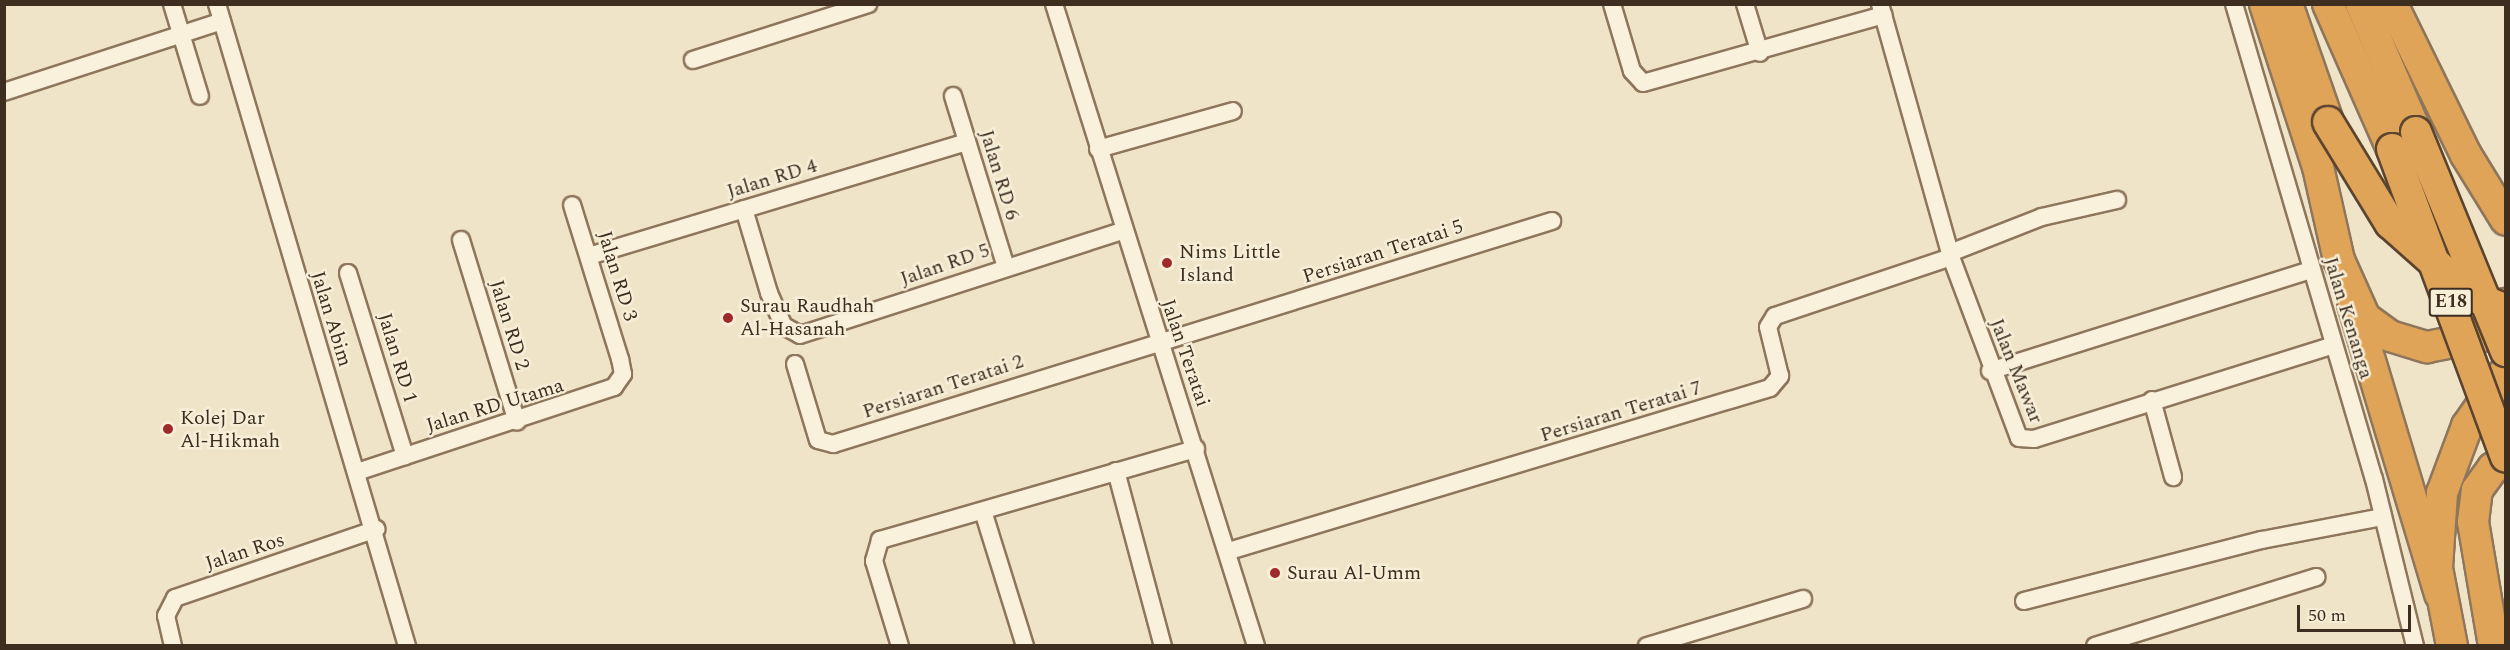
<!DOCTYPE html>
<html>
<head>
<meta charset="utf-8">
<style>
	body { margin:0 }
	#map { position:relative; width:2510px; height:650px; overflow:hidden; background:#f0e4c8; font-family:Spectral,serif }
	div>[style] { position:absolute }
	.roads { filter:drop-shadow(2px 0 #8d765c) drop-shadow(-2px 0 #8d765c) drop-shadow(0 2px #8d765c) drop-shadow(0 -2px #8d765c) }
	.street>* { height:16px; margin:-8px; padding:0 8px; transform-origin:8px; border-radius:8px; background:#faf1dc }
	.highway>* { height:30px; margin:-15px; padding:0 15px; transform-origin:15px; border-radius:15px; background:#e0a458 }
	.bridges { filter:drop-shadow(2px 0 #5b4430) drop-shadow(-2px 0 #5b4430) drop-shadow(0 2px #5b4430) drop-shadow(0 -2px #5b4430) }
	.highway-bridge>* { height:30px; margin:-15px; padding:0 15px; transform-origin:15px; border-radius:15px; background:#e0a458 }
	.dots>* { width:16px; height:16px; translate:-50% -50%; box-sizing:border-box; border:3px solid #f7eed8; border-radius:50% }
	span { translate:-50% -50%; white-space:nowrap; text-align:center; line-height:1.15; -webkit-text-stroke:5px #f7eed8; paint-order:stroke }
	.shield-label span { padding:2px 4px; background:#f7eed8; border:2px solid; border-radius:4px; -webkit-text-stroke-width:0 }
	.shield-label { font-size:18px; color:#3d2e20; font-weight:700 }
	.street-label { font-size:20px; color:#3d2e20 }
	.poi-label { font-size:20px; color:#3d2e20 }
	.left { translate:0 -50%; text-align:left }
	.frame { position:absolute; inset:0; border:6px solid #3d2e20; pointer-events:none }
	.scale { position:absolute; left:2297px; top:605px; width:114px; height:27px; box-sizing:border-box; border:3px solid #3d2e20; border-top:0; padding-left:8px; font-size:18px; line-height:21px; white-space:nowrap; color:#3d2e20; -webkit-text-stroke:4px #f7eed8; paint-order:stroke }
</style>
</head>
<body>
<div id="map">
	<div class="roads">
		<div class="street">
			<i style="left:172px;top:4px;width:96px;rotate:73.1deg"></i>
			<i style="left:217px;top:4px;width:670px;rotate:73.51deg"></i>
			<i style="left:1054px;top:4px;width:673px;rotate:72.53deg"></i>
			<i style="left:1612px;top:4px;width:70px;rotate:73.4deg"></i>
			<i style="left:1632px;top:71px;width:16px;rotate:47deg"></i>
			<i style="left:1643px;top:83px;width:250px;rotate:-15.8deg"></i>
			<i style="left:1745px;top:4px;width:51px;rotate:73deg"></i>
			<i style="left:1880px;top:4px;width:263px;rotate:74.3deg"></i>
			<i style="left:1951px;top:257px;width:193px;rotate:69.4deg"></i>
			<i style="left:2019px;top:438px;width:15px;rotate:4deg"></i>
			<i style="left:2034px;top:439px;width:314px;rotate:-17.4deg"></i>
			<i style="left:2234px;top:4px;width:495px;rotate:73.6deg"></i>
			<i style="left:2374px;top:479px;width:172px;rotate:76.2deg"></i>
			<i style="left:693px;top:60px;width:184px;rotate:-17.7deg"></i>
			<i style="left:4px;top:92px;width:229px;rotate:-18deg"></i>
			<i style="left:953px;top:96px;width:179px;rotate:72.8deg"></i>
			<i style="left:1098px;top:149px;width:140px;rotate:-15.7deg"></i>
			<i style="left:744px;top:209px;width:88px;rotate:73.4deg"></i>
			<i style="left:769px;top:293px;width:36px;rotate:66deg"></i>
			<i style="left:784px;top:326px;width:18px;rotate:29deg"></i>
			<i style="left:800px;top:335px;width:338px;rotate:-17.9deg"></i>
			<i style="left:461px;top:240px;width:190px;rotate:72.9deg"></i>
			<i style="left:1950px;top:253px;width:99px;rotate:-21.4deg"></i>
			<i style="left:2042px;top:217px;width:77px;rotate:-12.8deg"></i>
			<i style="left:589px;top:256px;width:395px;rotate:-16.8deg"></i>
			<i style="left:348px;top:273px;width:192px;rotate:72.7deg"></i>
			<i style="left:795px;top:364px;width:79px;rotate:73.2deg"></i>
			<i style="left:818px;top:440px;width:16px;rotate:15deg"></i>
			<i style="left:833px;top:444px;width:753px;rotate:-17.23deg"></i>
			<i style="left:1990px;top:371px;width:337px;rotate:-17.5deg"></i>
			<i style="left:2152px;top:400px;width:80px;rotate:74.7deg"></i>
			<i style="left:1116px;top:471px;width:181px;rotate:75deg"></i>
			<i style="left:357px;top:472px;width:271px;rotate:-18.3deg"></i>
			<i style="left:614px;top:387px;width:16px;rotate:-55deg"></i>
			<i style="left:623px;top:374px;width:15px;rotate:-101deg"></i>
			<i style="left:620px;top:359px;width:161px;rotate:-107.3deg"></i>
			<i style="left:983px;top:511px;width:141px;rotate:72.7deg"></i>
			<i style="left:1229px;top:551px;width:565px;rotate:-16.77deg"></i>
			<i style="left:1770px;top:388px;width:16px;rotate:-50deg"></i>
			<i style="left:1780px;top:376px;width:50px;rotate:-103.8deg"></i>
			<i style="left:1768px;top:327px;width:13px;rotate:-58deg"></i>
			<i style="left:1775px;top:316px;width:186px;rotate:-18.5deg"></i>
			<i style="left:2024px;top:601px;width:246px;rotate:-14.4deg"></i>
			<i style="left:2262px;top:540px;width:123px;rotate:-10.8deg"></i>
			<i style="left:173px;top:646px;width:31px;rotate:-103deg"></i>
			<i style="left:166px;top:616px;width:20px;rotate:-63deg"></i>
			<i style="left:175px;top:598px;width:213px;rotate:-18.9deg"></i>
			<i style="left:900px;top:646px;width:89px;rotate:-107deg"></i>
			<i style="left:874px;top:561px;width:22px;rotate:-74deg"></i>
			<i style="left:880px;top:540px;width:329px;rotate:-16.1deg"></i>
			<i style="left:1647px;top:646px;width:163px;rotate:-16.8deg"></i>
			<i style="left:2095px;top:646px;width:232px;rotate:-17.3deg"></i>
		</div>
		<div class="highway">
			<i style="left:2265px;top:4px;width:171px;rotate:72deg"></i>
			<i style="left:2318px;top:167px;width:95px;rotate:77.3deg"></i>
			<i style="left:2339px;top:260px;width:64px;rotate:65.9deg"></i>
			<i style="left:2365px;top:318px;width:31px;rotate:36deg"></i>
			<i style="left:2390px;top:336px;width:39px;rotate:17deg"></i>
			<i style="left:2427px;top:347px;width:53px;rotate:-10.9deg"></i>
			<i style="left:2479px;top:337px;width:43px;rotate:-50.7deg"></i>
			<i style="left:2287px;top:4px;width:125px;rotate:70.8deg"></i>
			<i style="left:2328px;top:4px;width:158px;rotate:66.2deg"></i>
			<i style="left:2361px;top:4px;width:139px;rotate:66.7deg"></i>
			<i style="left:2392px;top:4px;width:168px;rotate:63.9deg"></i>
			<i style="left:2466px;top:155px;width:76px;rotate:58.4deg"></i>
			<i style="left:2353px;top:304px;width:303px;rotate:73.3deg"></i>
			<i style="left:2452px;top:646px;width:79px;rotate:-100.9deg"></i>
			<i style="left:2437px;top:568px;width:75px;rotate:-86.2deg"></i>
			<i style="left:2442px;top:493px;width:72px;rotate:-69.5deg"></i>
			<i style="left:2467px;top:426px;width:68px;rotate:-55.1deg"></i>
			<i style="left:2494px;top:646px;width:126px;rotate:-99.6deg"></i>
			<i style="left:2473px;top:522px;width:32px;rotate:-83deg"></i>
			<i style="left:2477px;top:490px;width:27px;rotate:-54deg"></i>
			<i style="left:2493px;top:468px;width:15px;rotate:-28deg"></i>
		</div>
	</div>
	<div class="bridges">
		<div class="highway-bridge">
			<i style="left:2328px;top:122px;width:119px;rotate:58.5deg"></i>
			<i style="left:2390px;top:223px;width:110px;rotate:41.7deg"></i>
			<i style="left:2472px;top:296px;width:37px;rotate:22deg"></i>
			<i style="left:2416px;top:132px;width:237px;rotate:67.7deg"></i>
			<i style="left:2392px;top:149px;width:328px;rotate:69.7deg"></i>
		</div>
	</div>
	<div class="dots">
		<i style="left:1167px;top:263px;background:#9e2a2b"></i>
		<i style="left:728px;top:318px;background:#9e2a2b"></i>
		<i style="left:168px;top:429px;background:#9e2a2b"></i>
		<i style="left:1275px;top:573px;background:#9e2a2b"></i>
	</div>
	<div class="shield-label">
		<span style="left:2451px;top:302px">E18</span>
	</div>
	<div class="street-label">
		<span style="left:999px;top:175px;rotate:73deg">Jalan RD 6</span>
		<span style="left:772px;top:179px;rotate:-17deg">Jalan RD 4</span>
		<span style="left:1383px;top:252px;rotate:-18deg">Persiaran Teratai 5</span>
		<span style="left:945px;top:265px;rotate:-19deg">Jalan RD 5</span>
		<span style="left:617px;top:276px;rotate:73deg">Jalan RD 3</span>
		<span style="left:2348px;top:318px;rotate:73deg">Jalan Kenanga</span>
		<span style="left:331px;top:319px;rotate:73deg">Jalan Abim</span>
		<span style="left:509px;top:325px;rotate:73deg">Jalan RD 2</span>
		<span style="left:1185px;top:353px;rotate:71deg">Jalan Teratai</span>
		<span style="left:397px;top:358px;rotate:73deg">Jalan RD 1</span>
		<span style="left:2016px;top:371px;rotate:68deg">Jalan Mawar</span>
		<span style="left:943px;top:387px;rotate:-18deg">Persiaran Teratai 2</span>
		<span style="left:495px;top:406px;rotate:-17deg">Jalan RD Utama</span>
		<span style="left:1621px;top:412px;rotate:-17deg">Persiaran Teratai 7</span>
		<span style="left:245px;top:552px;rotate:-18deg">Jalan Ros</span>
	</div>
	<div class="poi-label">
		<span class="left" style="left:1179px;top:264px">Nims Little<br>Island</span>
		<span class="left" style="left:740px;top:318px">Surau Raudhah<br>Al-Hasanah</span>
		<span class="left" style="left:180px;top:430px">Kolej Dar<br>Al-Hikmah</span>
		<span class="left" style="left:1287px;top:573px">Surau Al-Umm</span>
	</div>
	<div class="frame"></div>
	<div class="scale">50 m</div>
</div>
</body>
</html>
